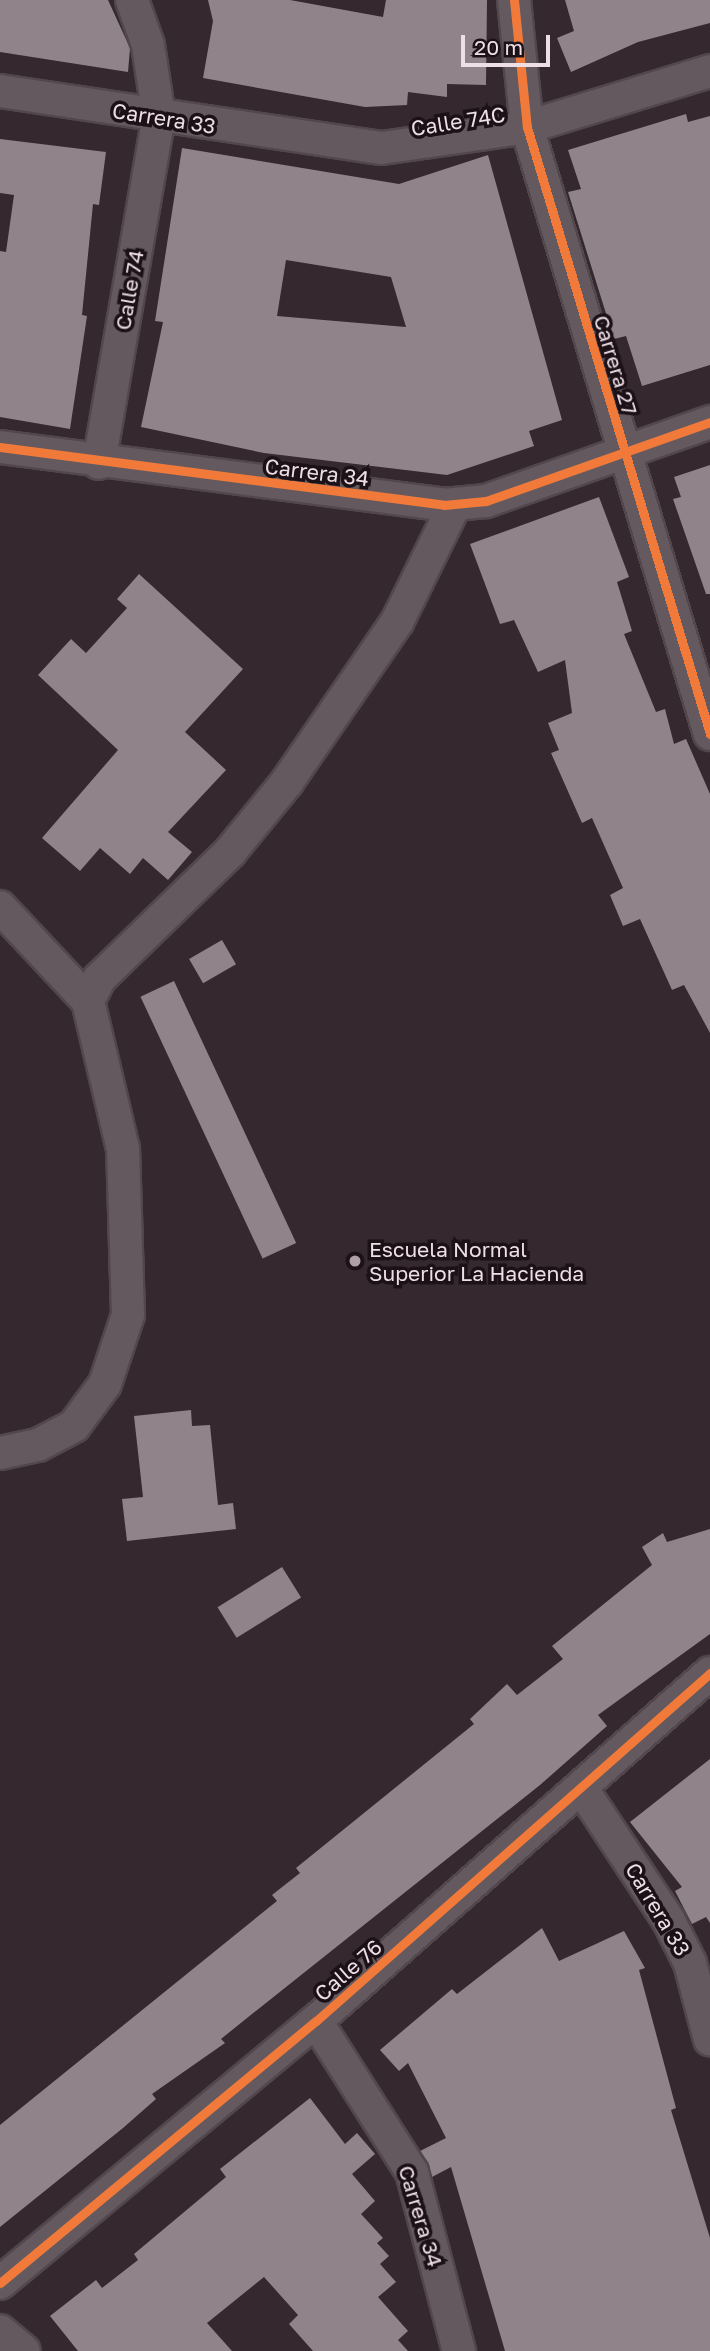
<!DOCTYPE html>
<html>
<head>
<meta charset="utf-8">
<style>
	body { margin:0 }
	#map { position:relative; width:710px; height:2351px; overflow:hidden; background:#35292f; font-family:"Golos Text",sans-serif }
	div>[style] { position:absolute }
	.building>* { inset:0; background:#90848a; transform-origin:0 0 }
	.roads { filter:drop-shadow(2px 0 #52474d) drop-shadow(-2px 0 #52474d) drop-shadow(0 2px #52474d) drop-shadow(0 -2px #52474d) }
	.minor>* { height:32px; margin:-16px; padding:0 16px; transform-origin:16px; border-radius:16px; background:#63595e }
	.cycleway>* { height:9px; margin:-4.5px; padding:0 4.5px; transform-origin:4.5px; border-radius:4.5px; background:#f17a3a }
	.dots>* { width:19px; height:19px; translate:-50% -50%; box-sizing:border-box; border:4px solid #1b1116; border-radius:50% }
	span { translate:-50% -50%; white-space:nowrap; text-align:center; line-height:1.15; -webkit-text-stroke:7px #1b1116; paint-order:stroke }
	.street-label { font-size:21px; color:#eedee5 }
	.poi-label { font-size:21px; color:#eedee5 }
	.left { translate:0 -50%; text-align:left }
	.scale { position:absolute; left:461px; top:35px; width:89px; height:32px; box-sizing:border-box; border:4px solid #eedee5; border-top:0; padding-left:9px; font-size:21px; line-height:24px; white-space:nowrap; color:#eedee5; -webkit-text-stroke:5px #1b1116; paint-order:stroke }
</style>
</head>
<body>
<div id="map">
	<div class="building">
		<i style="clip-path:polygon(0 0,108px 0,130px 48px,128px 72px,0 52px)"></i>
		<i style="clip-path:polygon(208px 0,290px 0,383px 17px,386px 0,487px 0,486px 85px,447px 84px,447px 97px,408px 92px,407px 105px,365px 107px,203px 78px,213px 21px)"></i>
		<i style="clip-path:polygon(565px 0,710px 0,710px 23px,638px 42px,571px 72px,557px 38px,574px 31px)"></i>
		<i style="clip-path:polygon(686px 114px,688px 122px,710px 116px,710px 365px,642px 386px,626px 336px,614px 339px,568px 192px,581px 189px,568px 150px)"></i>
		<i style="clip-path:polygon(0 139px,106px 152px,99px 205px,93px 204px,82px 315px,87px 316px,70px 429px,0 417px,0 251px,6px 252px,14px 195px,0 193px)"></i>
		<i style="clip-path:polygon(evenodd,182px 148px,399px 184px,488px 155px,562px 420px,529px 431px,534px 446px,447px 475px,264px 453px,141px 427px,163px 322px,155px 321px,182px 148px,286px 260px,391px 277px,406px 327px,277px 316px,286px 260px)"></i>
		<i style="clip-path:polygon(710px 465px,710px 594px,706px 594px,673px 499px,681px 497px,674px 477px)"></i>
		<i style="clip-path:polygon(599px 497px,629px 577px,617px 582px,632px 631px,624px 634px,656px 712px,665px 709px,674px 744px,686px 739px,710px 794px,710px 1033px,684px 985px,672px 990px,640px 919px,623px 926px,610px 895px,623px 888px,592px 818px,582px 823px,551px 753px,559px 750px,548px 723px,572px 713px,565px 660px,538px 672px,514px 620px,500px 624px,470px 544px)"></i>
		<i style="clip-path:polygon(139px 574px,243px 669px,185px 732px,226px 770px,168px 832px,192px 852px,168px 880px,143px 858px,130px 874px,100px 848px,80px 871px,42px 838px,118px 750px,38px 675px,71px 639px,86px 653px,127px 608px,117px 599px)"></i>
		<i style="left:222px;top:940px;width:28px;height:38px;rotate:60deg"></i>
		<i style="left:174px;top:981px;width:289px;height:37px;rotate:65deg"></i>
		<i style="clip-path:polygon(191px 1410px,192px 1426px,210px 1425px,218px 1505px,233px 1503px,236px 1529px,127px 1541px,122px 1499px,143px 1497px,134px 1416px)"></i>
		<i style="clip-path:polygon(710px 1529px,710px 1634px,598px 1715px,607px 1726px,540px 1785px,252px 2014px,221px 2039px,225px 2043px,152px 2094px,156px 2099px,123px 2128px,0 2227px,0 2125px,277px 1901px,272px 1895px,300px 1873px,296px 1868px,474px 1724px,470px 1719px,507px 1684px,517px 1695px,563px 1659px,552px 1646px,652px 1565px,642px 1547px,663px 1533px,667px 1542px)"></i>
		<i style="left:282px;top:1567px;width:36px;height:76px;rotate:58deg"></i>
		<i style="clip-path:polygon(710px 1759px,710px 1923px,706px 1917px,692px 1924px,675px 1891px,682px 1887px,630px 1822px)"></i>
		<i style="clip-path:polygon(542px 1928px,559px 1961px,624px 1931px,645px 1968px,639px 1970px,676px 2108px,671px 2110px,710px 2238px,710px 2351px,505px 2351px,451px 2167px,432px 2177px,420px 2151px,446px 2138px,408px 2063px,399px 2071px,380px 2050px,452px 1989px,457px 1994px)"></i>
		<i style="clip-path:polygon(310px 2098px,345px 2144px,357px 2133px,375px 2154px,352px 2174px,375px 2201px,361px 2214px,383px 2238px,377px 2243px,389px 2256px,380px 2264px,396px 2282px,378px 2297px,408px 2331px,398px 2340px,408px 2351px,313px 2351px,289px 2324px,298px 2315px,264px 2277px,207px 2323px,232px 2351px,78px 2351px,50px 2316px,96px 2280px,102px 2288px,138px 2260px,134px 2254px,226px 2177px,220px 2169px)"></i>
	</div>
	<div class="roads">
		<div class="minor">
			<i style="left:514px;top:0;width:128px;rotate:84.2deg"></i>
			<i style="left:527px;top:127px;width:634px;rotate:73.22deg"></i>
			<i style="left:0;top:91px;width:386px;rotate:8.5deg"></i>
			<i style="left:382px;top:148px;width:147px;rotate:-8.2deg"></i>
			<i style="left:527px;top:127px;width:191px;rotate:-17deg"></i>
			<i style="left:0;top:447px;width:448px;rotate:7.4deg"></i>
			<i style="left:444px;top:505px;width:42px;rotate:-5.4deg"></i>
			<i style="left:486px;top:501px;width:238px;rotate:-19.4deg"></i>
			<i style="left:99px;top:463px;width:351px;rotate:-80.2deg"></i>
			<i style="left:159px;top:117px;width:73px;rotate:-98.7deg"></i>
			<i style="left:148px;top:45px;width:48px;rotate:-109.6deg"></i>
			<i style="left:0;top:907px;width:129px;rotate:46.9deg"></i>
			<i style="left:0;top:1453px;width:39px;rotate:-12deg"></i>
			<i style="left:38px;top:1445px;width:41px;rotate:-27.8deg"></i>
			<i style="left:74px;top:1426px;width:52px;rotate:-53.6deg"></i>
			<i style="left:105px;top:1384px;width:73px;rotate:-71.6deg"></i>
			<i style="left:128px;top:1315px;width:166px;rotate:-91.7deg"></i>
			<i style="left:123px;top:1149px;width:152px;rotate:-103.3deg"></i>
			<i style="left:88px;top:1001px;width:25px;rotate:-63deg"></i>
			<i style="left:99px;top:979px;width:182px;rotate:-44.1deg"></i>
			<i style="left:230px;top:852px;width:90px;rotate:-50.8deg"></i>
			<i style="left:287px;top:782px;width:194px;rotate:-55.5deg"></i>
			<i style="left:397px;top:622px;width:131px;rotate:-63.8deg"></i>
			<i style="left:582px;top:1789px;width:158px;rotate:56.6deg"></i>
			<i style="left:669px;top:1921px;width:47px;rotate:63.4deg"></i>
			<i style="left:690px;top:1963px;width:79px;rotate:75.3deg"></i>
			<i style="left:316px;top:2021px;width:179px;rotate:57.6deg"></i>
			<i style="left:412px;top:2172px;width:185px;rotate:75.3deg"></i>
			<i style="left:0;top:2283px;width:410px;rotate:-39.7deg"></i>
			<i style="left:316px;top:2021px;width:526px;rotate:-41.45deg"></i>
			<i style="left:0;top:2331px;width:31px;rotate:40deg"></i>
		</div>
	</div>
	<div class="cycleway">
		<i style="left:514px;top:0;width:128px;rotate:84.2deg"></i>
		<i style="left:527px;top:127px;width:634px;rotate:73.22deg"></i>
		<i style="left:0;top:447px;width:448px;rotate:7.4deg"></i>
		<i style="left:444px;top:505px;width:42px;rotate:-5.4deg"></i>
		<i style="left:486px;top:501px;width:238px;rotate:-19.4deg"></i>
		<i style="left:0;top:2283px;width:410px;rotate:-39.7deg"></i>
		<i style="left:316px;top:2021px;width:526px;rotate:-41.45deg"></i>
	</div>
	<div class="dots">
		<i style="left:355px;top:1261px;background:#ad9fa5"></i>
	</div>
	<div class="street-label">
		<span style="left:164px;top:118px;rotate:9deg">Carrera 33</span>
		<span style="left:458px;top:121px;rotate:-9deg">Calle 74C</span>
		<span style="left:129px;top:290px;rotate:-80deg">Calle 74</span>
		<span style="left:616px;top:365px;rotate:73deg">Carrera 27</span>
		<span style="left:317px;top:472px;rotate:7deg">Carrera 34</span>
		<span style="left:658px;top:1909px;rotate:59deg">Carrera 33</span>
		<span style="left:348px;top:1970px;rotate:-41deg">Calle 76</span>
		<span style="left:421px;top:2216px;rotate:73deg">Carrera 34</span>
	</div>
	<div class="poi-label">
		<span class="left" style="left:369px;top:1261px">Escuela Normal<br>Superior La Hacienda</span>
	</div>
	<div class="scale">20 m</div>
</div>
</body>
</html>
